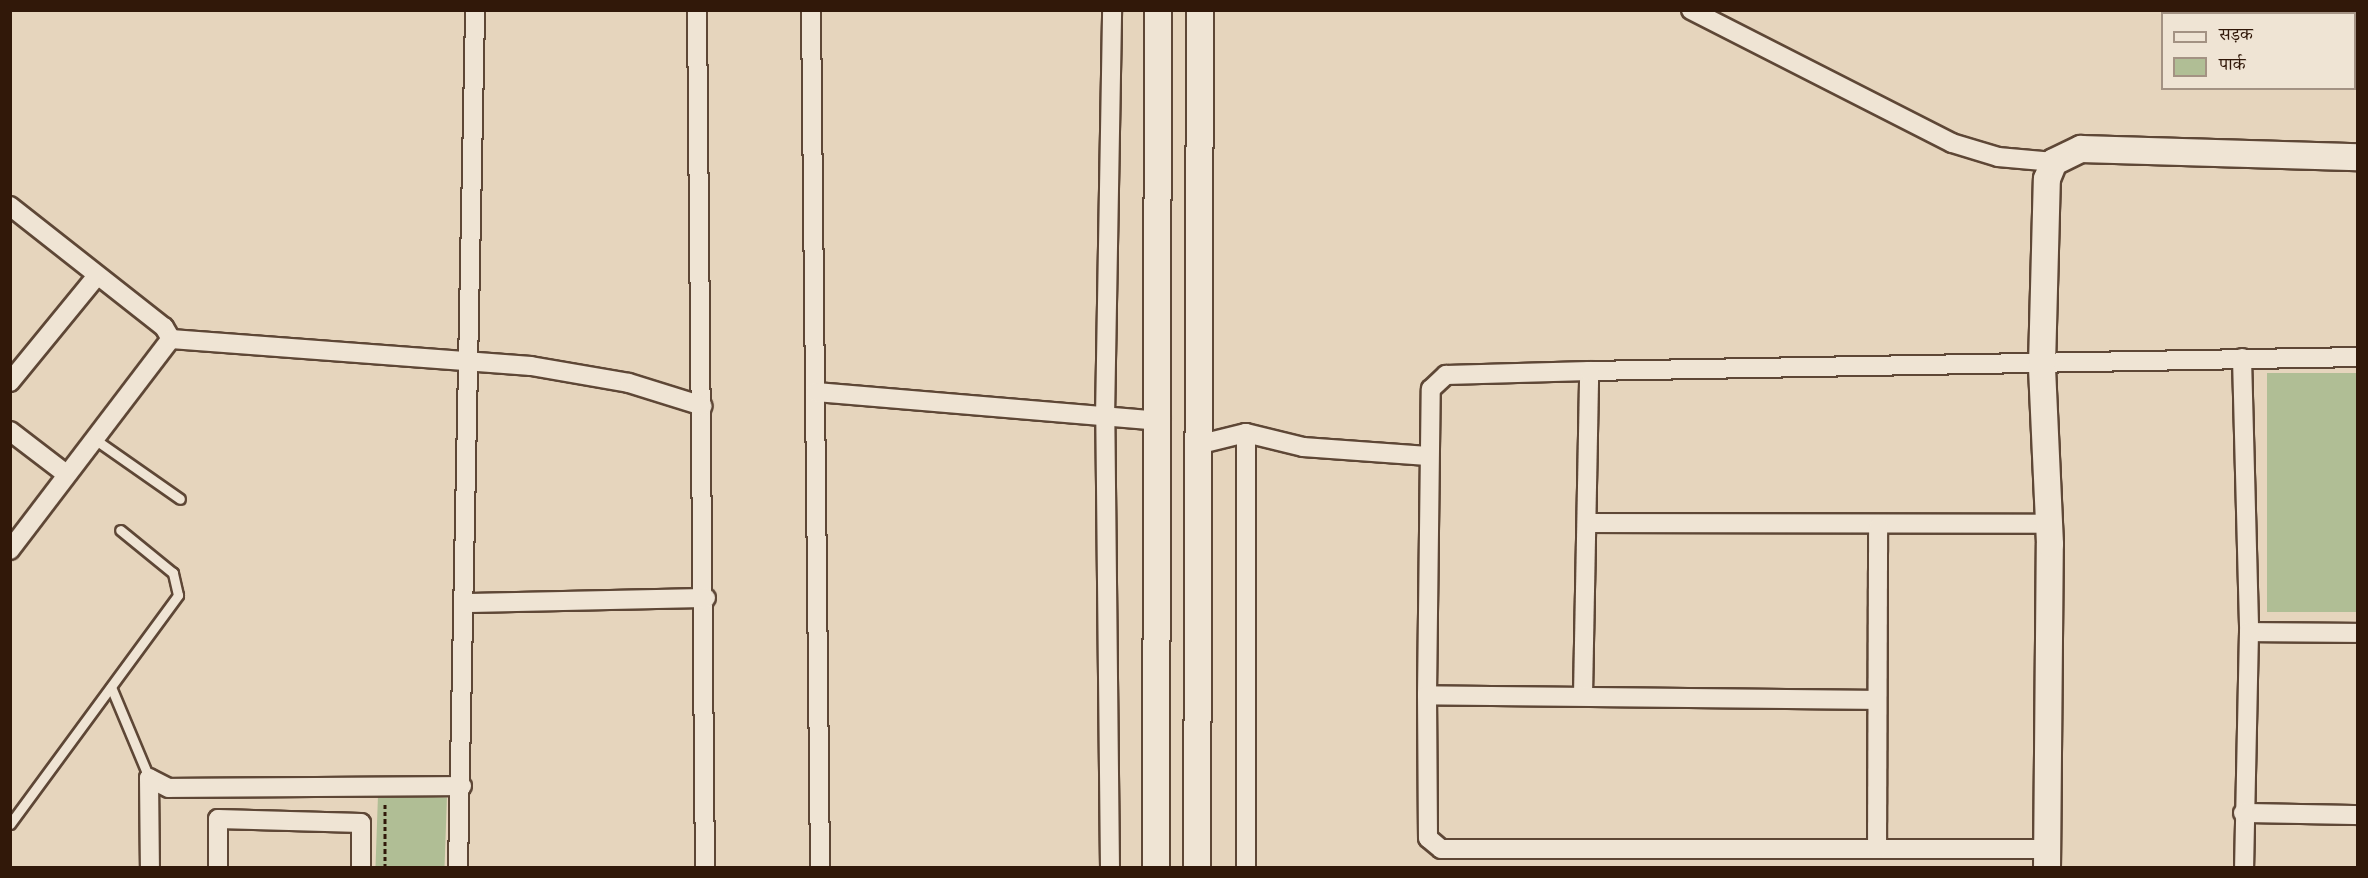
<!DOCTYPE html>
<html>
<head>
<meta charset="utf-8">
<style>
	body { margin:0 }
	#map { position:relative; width:2368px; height:878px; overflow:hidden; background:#e6d5bd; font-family:"Old Standard TT","Noto Serif Devanagari",serif }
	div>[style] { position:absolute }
	.green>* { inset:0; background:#b0be95; transform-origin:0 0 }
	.path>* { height:3px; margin-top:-1.5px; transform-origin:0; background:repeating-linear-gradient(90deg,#311809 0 4.5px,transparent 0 7.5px) }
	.roads { filter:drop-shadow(2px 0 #5e4736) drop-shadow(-2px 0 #5e4736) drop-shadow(0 2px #5e4736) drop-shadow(0 -2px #5e4736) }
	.lane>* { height:9px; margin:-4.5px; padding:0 4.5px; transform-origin:4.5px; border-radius:4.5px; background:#efe4d4 }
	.street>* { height:18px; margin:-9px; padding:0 9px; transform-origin:9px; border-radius:9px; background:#efe4d4 }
	.secondary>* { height:26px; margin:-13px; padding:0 13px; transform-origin:13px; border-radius:13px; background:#efe4d4 }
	span { translate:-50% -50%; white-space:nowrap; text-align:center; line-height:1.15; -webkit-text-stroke:4.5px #efe4d4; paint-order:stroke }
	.frame { position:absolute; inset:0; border:12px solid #311809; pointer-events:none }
	.legend { position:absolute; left:2161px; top:12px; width:195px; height:78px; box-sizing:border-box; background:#efe4d4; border:2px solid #a39283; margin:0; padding:8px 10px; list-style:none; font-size:18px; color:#311809 }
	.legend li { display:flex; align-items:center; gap:12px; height:30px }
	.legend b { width:30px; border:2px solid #a39283 }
</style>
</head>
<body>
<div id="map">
	<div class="green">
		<i style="left:2267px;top:373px;width:90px;height:239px"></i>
		<i style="left:378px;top:795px;width:69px;height:72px;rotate:2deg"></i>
	</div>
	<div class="path">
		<i style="left:385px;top:804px;width:64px;rotate:90deg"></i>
	</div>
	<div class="roads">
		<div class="lane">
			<i style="left:93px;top:438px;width:106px;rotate:35deg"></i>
			<i style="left:111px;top:687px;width:99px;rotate:67.3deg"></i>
			<i style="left:10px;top:824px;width:284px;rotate:-53.7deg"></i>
			<i style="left:178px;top:595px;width:23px;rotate:-103deg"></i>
			<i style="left:173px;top:573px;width:68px;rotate:-140.9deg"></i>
		</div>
		<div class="street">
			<i style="left:697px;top:10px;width:858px;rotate:89.47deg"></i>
			<i style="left:811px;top:10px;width:858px;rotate:89.4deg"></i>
			<i style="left:1691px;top:10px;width:293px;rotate:27deg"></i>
			<i style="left:1952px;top:143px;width:48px;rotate:16.9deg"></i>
			<i style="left:1998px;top:157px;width:56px;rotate:5.1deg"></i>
			<i style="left:10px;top:206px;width:196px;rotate:38.2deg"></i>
			<i style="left:164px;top:327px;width:14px;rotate:60deg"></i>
			<i style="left:171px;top:339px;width:361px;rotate:4.3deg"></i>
			<i style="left:531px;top:366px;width:99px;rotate:9.8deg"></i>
			<i style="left:629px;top:383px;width:77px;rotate:17.3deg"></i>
			<i style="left:2242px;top:358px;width:274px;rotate:88.5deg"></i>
			<i style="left:2249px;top:632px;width:236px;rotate:91.2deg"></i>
			<i style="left:10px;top:382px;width:136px;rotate:-50.7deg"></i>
			<i style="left:816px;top:392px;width:346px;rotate:4.8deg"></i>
			<i style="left:10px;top:431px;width:71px;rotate:37.5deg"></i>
			<i style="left:1197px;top:445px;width:50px;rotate:-13.8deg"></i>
			<i style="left:1246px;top:433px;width:59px;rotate:13.8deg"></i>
			<i style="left:1303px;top:447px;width:125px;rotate:4.1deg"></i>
			<i style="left:1589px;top:523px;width:461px;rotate:0.1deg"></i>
			<i style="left:10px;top:550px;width:265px;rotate:-52.7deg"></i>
			<i style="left:467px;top:603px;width:239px;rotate:-1.2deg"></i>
			<i style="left:2249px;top:632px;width:109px;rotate:0.5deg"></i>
			<i style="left:1427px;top:695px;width:306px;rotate:-89.3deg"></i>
			<i style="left:1431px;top:389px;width:21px;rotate:-43deg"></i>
			<i style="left:1446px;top:375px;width:143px;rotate:-1.6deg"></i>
			<i style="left:1583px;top:695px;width:324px;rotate:-88.9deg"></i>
			<i style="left:1589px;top:371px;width:769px;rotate:-1.04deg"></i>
			<i style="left:1876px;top:700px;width:449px;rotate:-179.4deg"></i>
			<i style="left:1427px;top:695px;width:143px;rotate:89.6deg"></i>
			<i style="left:1428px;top:838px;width:17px;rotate:40deg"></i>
			<i style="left:1441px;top:849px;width:606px"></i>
			<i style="left:149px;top:778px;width:22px;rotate:27deg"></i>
			<i style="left:169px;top:788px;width:293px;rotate:-0.4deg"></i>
			<i style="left:149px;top:778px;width:90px;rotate:89.4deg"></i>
			<i style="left:2243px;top:813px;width:115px;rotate:1deg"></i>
			<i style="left:1877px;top:849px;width:322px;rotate:-89.8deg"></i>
			<i style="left:218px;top:868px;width:49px;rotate:-90deg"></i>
			<i style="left:218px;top:819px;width:143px;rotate:1.6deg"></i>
			<i style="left:361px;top:823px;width:45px;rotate:90deg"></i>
			<i style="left:458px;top:868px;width:858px;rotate:-88.86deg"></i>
			<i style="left:1110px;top:868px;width:450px;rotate:-90.6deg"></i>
			<i style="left:1105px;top:418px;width:408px;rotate:-89deg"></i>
			<i style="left:1246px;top:868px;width:435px;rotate:-90deg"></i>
		</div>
		<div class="secondary">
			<i style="left:1156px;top:868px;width:858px;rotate:-89.87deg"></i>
			<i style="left:1197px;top:868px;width:858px;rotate:-89.8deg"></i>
			<i style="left:2047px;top:868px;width:324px;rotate:-89.5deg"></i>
			<i style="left:2050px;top:544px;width:179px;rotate:-92.6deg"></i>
			<i style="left:2042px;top:365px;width:186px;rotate:-88.5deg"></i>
			<i style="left:2047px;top:179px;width:18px;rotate:-68deg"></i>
			<i style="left:2054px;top:162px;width:30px;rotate:-26deg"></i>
			<i style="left:2081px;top:149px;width:277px;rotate:1.7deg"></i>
		</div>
	</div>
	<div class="frame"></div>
	<ul class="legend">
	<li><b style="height:8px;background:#efe4d4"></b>सड़क</li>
	<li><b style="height:16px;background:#b0be95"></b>पार्क</li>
	</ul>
</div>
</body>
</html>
